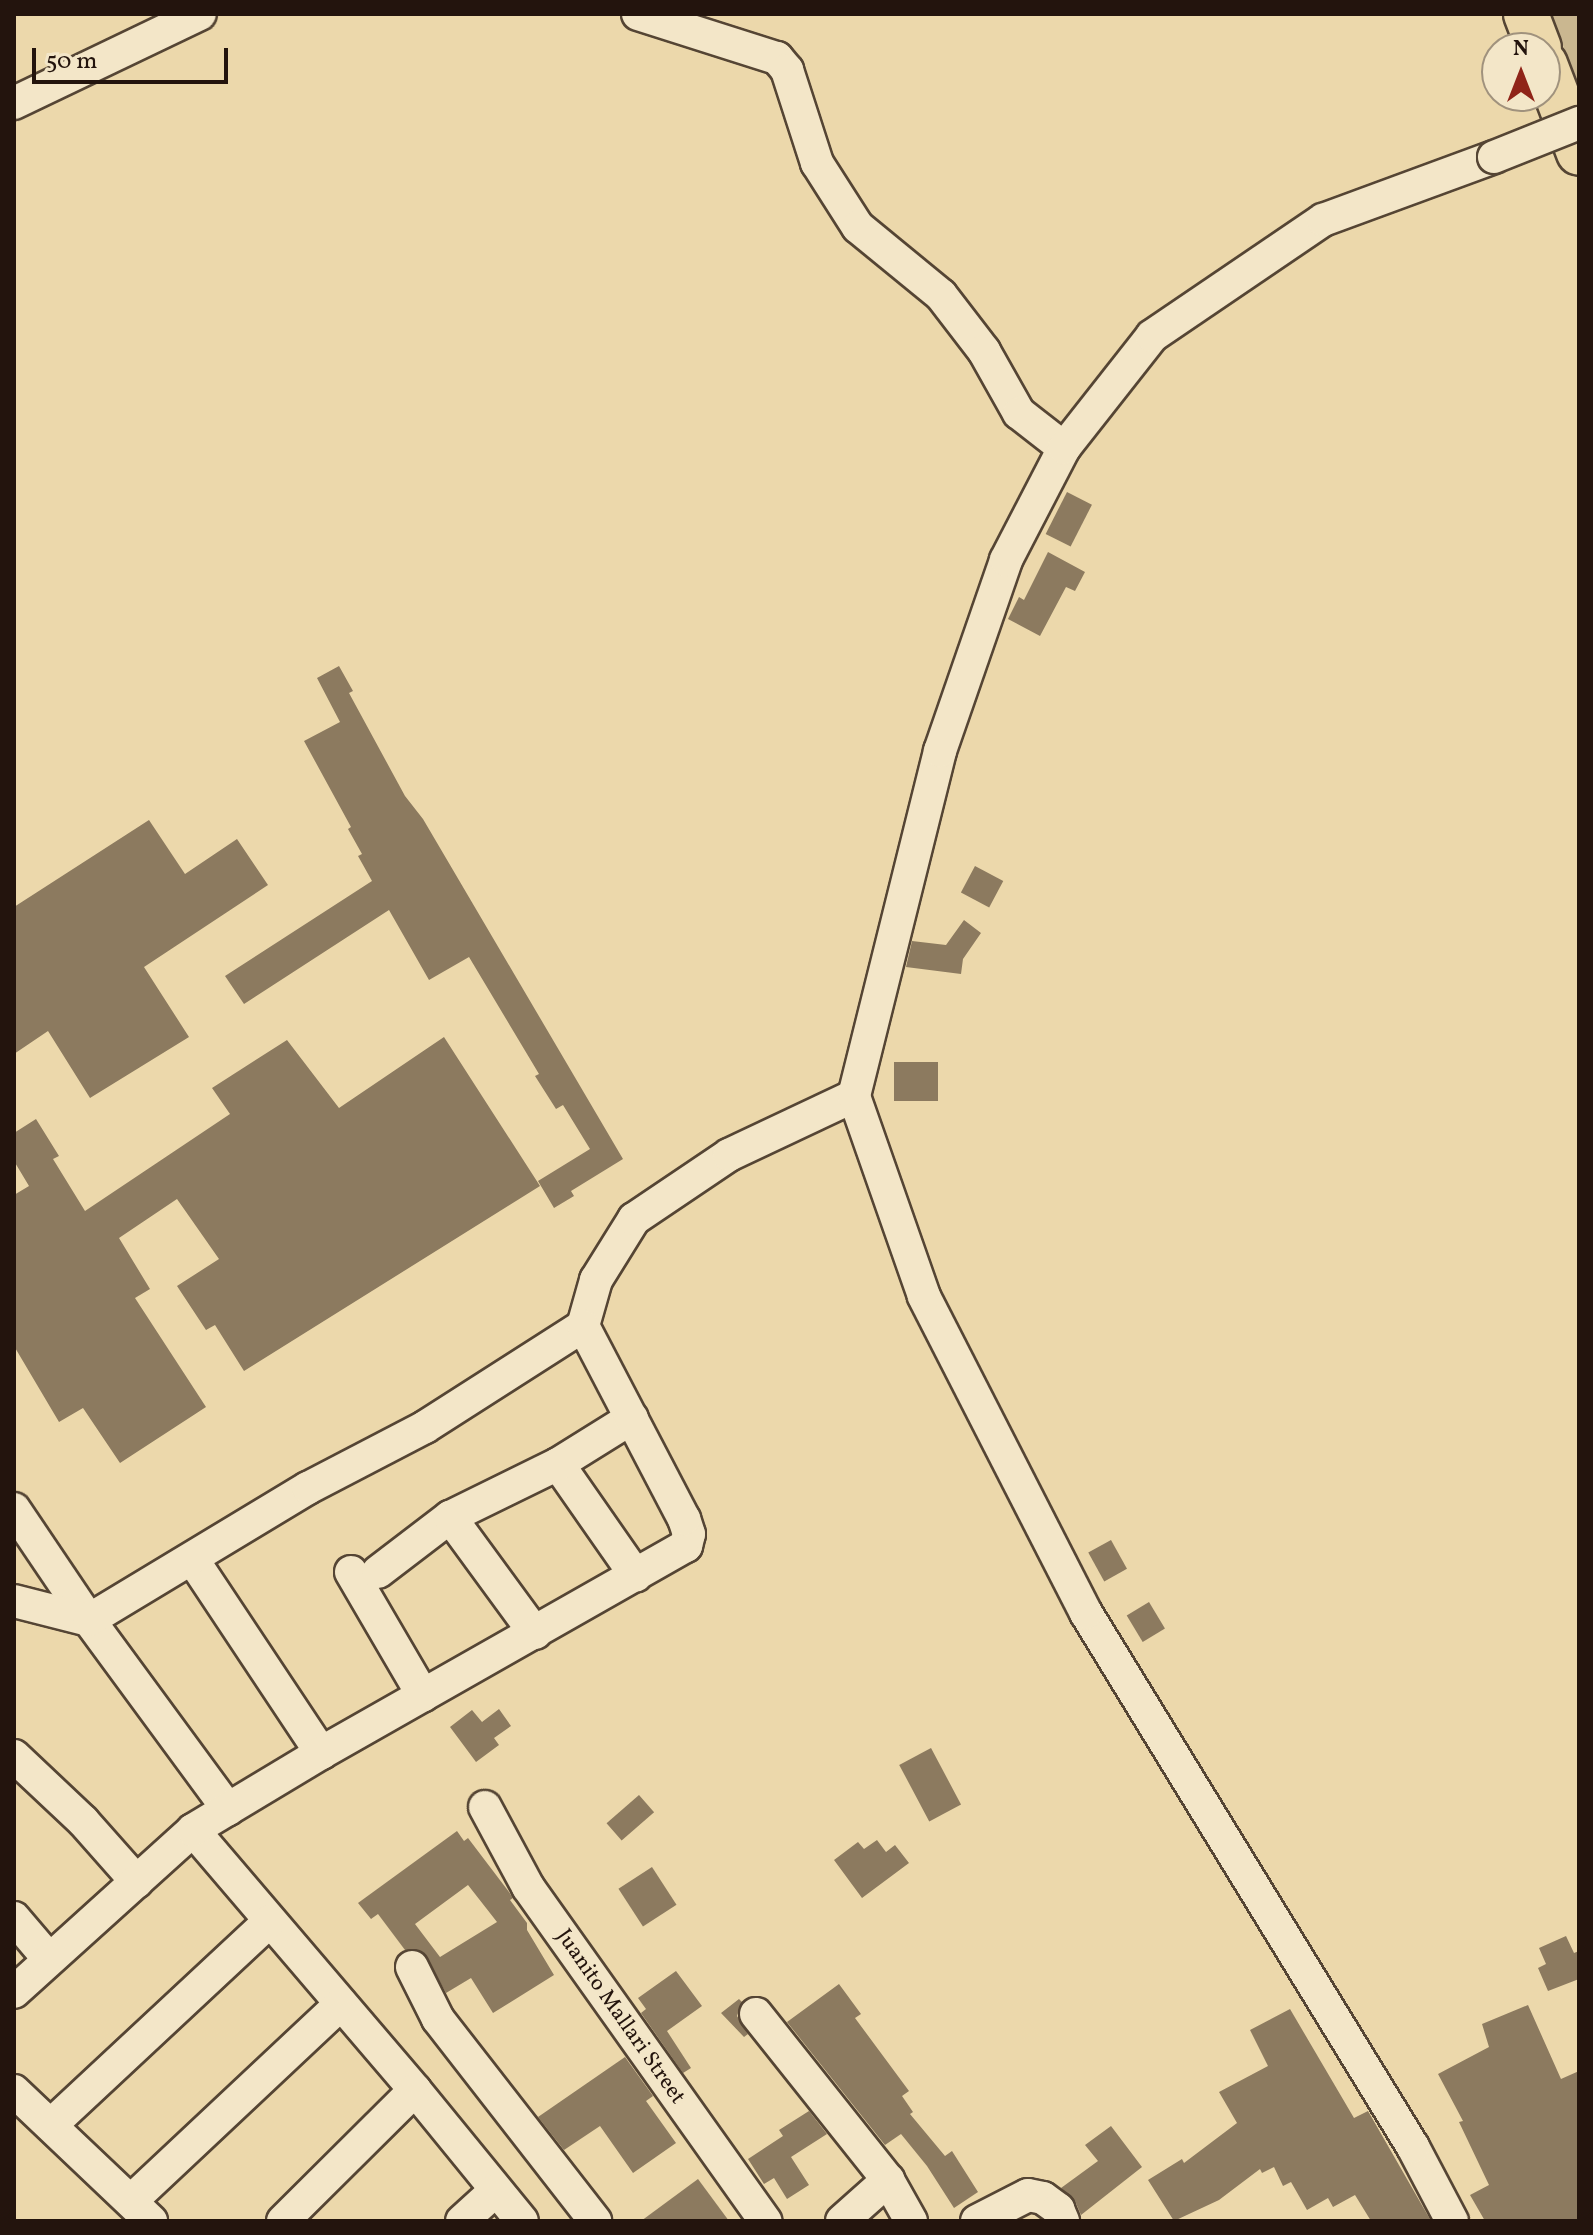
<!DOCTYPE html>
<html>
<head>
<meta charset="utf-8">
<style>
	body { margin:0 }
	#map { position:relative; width:1593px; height:2235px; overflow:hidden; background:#ecd8ab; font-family:Vollkorn,serif }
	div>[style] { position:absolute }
	.green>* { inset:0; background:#cab790 }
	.building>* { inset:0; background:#8c7a5f; transform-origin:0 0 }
	.roads { filter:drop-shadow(2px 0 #554534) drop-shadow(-2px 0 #554534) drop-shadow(0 2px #554534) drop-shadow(0 -2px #554534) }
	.minor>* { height:32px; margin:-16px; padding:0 16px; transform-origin:16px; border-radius:16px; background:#f3e6c8 }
	.highway>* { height:44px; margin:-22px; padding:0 22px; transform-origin:22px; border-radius:22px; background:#ecd8ab }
	.bridges { filter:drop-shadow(2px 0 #554534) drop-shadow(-2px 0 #554534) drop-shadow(0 2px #554534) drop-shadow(0 -2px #554534) }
	.minor-bridge>* { height:32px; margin:-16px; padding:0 16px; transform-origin:16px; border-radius:16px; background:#f3e6c8 }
	span { translate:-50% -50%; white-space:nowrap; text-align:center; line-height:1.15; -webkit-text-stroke:6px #f3e6c8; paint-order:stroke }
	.street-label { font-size:22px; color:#23140d }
	.frame { position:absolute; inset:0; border:16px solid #23140d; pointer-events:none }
	.north { position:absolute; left:1481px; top:32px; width:80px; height:80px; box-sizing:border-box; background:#f3e6c8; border:2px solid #a0927d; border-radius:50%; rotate:0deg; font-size:22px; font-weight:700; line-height:32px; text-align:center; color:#23140d }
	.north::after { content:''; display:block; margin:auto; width:28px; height:36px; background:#8f2418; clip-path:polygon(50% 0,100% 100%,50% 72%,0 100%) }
	.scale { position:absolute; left:32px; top:48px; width:196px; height:36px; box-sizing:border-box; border:4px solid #23140d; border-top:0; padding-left:10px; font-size:24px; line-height:28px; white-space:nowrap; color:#23140d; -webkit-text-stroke:6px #f3e6c8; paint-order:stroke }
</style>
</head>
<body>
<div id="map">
	<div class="green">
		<i style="clip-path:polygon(1550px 14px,1579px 14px,1579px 84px)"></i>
	</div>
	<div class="building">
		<i style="left:1067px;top:492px;width:28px;height:47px;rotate:27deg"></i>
		<i style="clip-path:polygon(1048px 552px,1085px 572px,1075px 591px,1066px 587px,1040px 636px,1008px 619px,1019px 597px,1024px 600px)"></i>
		<i style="clip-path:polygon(339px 666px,353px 691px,349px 693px,405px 796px,423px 819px,623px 1159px,571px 1191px,574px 1196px,554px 1208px,538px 1181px,590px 1149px,563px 1105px,556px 1109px,535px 1076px,539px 1074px,469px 957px,429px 980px,389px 910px,244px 1004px,225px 976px,372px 881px,358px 856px,362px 854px,348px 829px,351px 827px,304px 741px,340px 722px,317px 678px)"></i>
		<i style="clip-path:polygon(149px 820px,185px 874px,237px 839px,268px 885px,144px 967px,189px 1037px,90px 1098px,48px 1031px,14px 1054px,14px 907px)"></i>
		<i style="left:975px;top:866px;width:32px;height:30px;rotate:28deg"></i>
		<i style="clip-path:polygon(964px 920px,981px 933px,963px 959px,961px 974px,906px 967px,912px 941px,946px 945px)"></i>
		<i style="clip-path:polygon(444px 1037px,540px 1186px,244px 1371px,215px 1325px,206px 1330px,177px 1286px,219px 1259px,177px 1199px,119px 1238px,150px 1289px,135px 1298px,206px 1407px,120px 1463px,83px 1408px,59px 1422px,14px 1346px,14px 1195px,29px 1186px,14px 1161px,14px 1133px,36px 1119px,59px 1156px,53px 1159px,85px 1211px,230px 1114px,212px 1088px,287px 1040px,339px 1108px)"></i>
		<i style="left:894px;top:1062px;width:44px;height:39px"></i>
		<i style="left:1111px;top:1540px;width:33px;height:26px;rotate:61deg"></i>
		<i style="left:1149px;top:1602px;width:31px;height:26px;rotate:59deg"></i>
		<i style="clip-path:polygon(499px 1709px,511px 1726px,494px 1738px,499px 1745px,476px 1762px,450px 1727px,472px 1710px,482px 1722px)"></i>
		<i style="left:931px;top:1748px;width:64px;height:36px;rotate:62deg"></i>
		<i style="left:639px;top:1795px;width:23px;height:43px;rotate:49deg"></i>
		<i style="clip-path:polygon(evenodd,457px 1831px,464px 1841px,468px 1838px,509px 1892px,513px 1898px,510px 1900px,527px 1923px,527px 1930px,554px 1975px,493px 2013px,471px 1978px,446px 1993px,423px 1952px,405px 1950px,378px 1914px,371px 1919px,358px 1903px,457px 1831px,468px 1885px,497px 1922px,440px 1957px,415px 1924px,468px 1885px)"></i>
		<i style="clip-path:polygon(877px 1840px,886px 1852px,895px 1845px,909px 1863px,862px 1898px,834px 1860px,858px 1842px,864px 1849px)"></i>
		<i style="left:652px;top:1867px;width:45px;height:40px;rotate:57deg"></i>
		<i style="clip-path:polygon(1566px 1936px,1574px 1953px,1579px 1951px,1579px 1979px,1548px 1991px,1538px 1968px,1546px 1964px,1539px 1948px)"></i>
		<i style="clip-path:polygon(676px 1971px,702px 2006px,667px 2031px,691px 2068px,683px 2073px,641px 2013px,646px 2009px,638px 1998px)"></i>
		<i style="clip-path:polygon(839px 1984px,861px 2014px,855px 2018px,909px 2091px,902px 2096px,913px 2112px,910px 2114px,945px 2156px,952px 2151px,978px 2192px,954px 2208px,927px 2166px,901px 2134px,885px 2145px,787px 2022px)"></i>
		<i style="clip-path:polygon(739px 1999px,742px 2002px,737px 2016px,748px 2034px,744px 2037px,721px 2013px)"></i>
		<i style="clip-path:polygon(1528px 2005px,1561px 2079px,1579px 2071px,1579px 2221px,1485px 2221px,1470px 2195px,1489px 2185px,1459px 2122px,1463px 2121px,1438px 2074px,1489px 2047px,1482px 2024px)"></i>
		<i style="clip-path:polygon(1290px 2009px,1354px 2118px,1368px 2111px,1431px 2221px,1371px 2221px,1355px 2195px,1333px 2207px,1328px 2198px,1307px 2210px,1291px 2182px,1283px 2186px,1274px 2167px,1262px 2173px,1260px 2169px,1219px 2200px,1174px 2221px,1148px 2180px,1182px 2159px,1184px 2163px,1237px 2123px,1219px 2092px,1268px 2066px,1250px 2030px)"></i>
		<i style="clip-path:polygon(625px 2057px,653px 2096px,646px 2101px,676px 2143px,633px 2173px,600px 2126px,564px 2150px,538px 2117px)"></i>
		<i style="clip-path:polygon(809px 2111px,827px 2134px,791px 2157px,809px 2185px,787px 2199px,774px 2178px,764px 2184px,748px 2159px,783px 2136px,779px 2130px)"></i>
		<i style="clip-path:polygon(1111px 2126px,1142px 2167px,1081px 2215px,1075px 2201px,1061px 2188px,1098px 2161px,1085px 2145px)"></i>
		<i style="clip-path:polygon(698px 2179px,729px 2221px,641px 2221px)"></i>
	</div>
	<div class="roads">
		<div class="minor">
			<i style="left:638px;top:14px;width:146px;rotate:17.6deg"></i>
			<i style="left:777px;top:58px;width:16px;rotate:50deg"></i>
			<i style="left:787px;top:70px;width:98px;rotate:72.1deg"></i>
			<i style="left:817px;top:163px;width:76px;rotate:57.4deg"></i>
			<i style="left:858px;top:227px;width:107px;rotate:39.3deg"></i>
			<i style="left:941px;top:295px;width:71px;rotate:52.5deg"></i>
			<i style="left:984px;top:351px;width:71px;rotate:60.6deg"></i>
			<i style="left:1019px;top:413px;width:57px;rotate:37.9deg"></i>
			<i style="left:14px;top:103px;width:206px;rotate:-25.6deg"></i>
			<i style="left:558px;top:1464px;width:136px;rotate:55.1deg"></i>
			<i style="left:14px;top:1509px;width:134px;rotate:56deg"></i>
			<i style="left:89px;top:1620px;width:235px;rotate:53.7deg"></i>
			<i style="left:450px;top:1517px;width:144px;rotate:53.8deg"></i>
			<i style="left:193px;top:1560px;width:232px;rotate:56.4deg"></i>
			<i style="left:351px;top:1572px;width:143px;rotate:59.7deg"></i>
			<i style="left:378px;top:1572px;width:91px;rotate:-37.4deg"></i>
			<i style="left:450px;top:1517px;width:120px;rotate:-26.1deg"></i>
			<i style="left:558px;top:1464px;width:87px;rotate:-31.9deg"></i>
			<i style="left:14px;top:1601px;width:77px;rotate:14.2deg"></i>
			<i style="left:89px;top:1620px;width:256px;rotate:-31.1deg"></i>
			<i style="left:308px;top:1488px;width:132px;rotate:-27.5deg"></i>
			<i style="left:425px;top:1427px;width:188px;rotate:-32.6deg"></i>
			<i style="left:583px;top:1326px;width:48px;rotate:-74.2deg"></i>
			<i style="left:596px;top:1280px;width:72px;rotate:-58.1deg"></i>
			<i style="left:634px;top:1219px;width:115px;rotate:-34deg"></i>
			<i style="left:729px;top:1155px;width:138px;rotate:-25.3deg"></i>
			<i style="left:14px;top:1756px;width:95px;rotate:43.3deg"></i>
			<i style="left:83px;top:1821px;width:81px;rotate:48.5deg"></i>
			<i style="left:485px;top:1807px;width:91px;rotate:61.7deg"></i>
			<i style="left:528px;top:1887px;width:410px;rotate:54.6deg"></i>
			<i style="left:193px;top:1830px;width:342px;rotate:49.5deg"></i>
			<i style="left:415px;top:2090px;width:169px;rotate:50.8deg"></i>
			<i style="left:14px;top:1918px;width:52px;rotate:49.6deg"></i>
			<i style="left:412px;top:1967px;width:58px;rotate:63.4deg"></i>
			<i style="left:438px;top:2019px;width:256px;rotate:52.1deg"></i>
			<i style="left:14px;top:1992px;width:241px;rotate:-42.1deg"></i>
			<i style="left:193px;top:1830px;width:149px;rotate:-31deg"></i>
			<i style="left:321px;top:1753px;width:420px;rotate:-29.6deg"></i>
			<i style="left:686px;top:1546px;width:12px;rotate:-76deg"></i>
			<i style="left:689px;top:1534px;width:16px;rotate:-108deg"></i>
			<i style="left:684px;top:1519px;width:218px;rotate:-117.6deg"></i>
			<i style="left:756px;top:2014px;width:212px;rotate:51.5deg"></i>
			<i style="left:888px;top:2180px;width:47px;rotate:60.7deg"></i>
			<i style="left:14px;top:2091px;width:189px;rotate:43.5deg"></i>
			<i style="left:51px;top:2125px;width:299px;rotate:-43deg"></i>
			<i style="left:131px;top:2201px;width:288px;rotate:-43.2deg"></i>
			<i style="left:283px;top:2221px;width:186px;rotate:-44.8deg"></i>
			<i style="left:462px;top:2221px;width:45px;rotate:-42.3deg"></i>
			<i style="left:842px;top:2221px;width:62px;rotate:-41.7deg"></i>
			<i style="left:977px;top:2221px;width:57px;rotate:-27deg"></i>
			<i style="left:1028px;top:2195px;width:15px;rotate:11deg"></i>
			<i style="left:1043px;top:2198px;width:19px;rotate:36deg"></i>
			<i style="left:1058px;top:2209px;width:13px;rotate:67deg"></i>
			<i style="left:1452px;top:2221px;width:84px;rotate:-117.8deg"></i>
			<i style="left:1413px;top:2147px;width:626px;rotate:-121.48deg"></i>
			<i style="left:1086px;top:1613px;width:356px;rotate:-117.1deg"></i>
			<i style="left:924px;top:1296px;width:212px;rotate:-109.3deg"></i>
			<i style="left:854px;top:1096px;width:356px;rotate:-76deg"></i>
			<i style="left:940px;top:751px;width:202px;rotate:-70.9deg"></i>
			<i style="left:1006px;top:560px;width:126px;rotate:-62.6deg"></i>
			<i style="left:1064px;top:448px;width:142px;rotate:-51.8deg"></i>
			<i style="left:1152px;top:336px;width:207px;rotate:-34.2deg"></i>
			<i style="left:1323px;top:220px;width:182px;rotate:-20.2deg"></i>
		</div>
		<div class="highway">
			<i style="left:1526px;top:14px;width:36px;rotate:69deg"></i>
			<i style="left:1545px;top:64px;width:95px;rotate:69.1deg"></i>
		</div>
	</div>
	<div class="bridges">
		<div class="minor-bridge">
			<i style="left:1494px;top:157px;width:92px;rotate:-21.8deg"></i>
		</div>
	</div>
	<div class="street-label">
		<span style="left:620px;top:2017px;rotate:55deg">Juanito Mallari Street</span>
	</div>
	<div class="frame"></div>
	<div class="north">N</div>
	<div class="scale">50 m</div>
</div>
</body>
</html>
